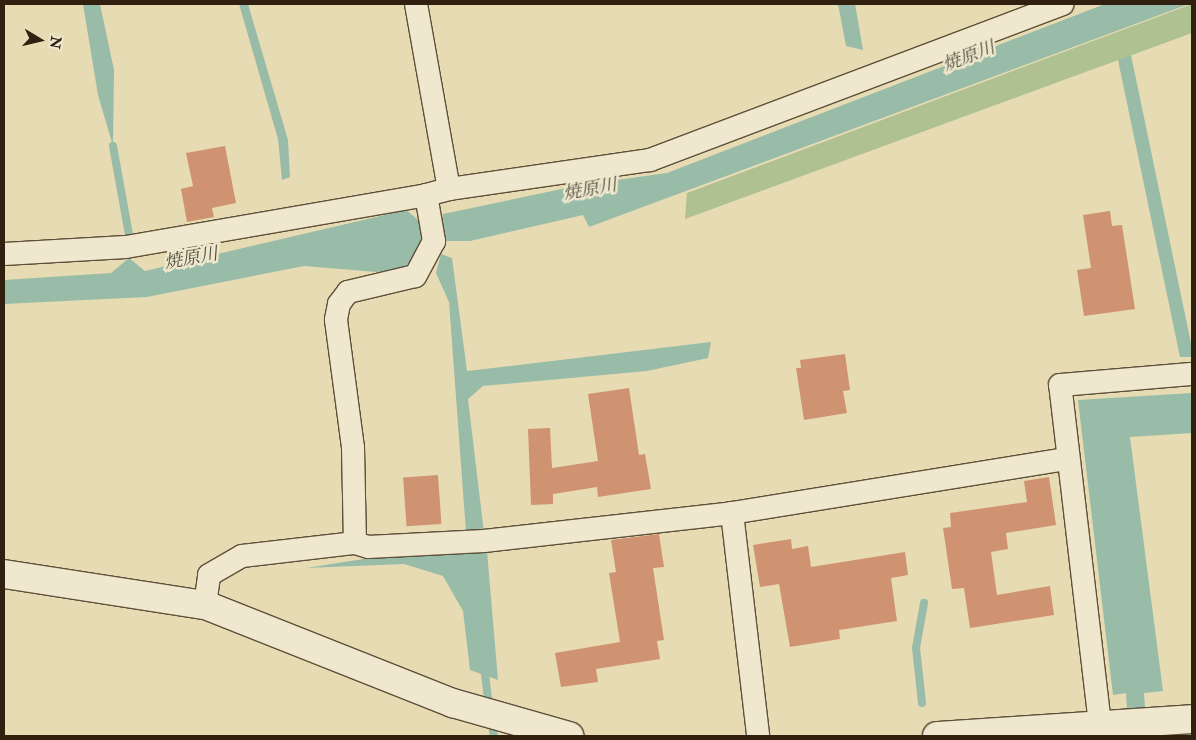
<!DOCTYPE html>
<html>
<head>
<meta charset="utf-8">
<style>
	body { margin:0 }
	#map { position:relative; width:1196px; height:740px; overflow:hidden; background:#e7dbb3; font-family:"IM FELL Double Pica","Noto Serif JP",serif }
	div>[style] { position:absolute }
	.green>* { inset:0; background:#afc191 }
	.water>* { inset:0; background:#98bca7 }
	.stream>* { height:8px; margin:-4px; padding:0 4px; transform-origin:4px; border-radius:4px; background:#98bca7 }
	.building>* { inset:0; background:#cf9371; transform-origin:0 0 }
	.roads { filter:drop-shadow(1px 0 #5e4f39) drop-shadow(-1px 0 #5e4f39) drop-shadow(0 1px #5e4f39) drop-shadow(0 -1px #5e4f39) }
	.street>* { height:22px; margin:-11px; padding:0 11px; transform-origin:11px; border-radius:11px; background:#efe8ce }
	.secondary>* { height:28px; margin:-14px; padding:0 14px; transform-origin:14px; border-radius:14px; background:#efe8ce }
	span { translate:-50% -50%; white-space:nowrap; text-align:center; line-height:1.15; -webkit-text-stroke:5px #efe8ce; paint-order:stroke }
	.water-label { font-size:18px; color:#504f3d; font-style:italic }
	.frame { position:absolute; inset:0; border:5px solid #312010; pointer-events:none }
	.north { position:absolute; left:15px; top:15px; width:50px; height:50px; -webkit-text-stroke:4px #efe8ce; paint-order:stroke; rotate:99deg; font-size:14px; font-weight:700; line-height:20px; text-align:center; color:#312010 }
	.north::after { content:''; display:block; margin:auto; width:18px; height:22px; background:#312010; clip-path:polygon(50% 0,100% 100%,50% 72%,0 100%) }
</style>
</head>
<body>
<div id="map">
	<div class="green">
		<i style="clip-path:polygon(1192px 4px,1192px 33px,685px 219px,687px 193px)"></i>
	</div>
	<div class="water">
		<i style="clip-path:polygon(83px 4px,100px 4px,114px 70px,113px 146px,98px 95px)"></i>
		<i style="clip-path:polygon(239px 4px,248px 4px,288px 140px,290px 177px,282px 180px,278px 139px)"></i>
		<i style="clip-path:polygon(838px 4px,855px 4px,863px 50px,846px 46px)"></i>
		<i style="clip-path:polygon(1105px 4px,1189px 4px,589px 227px,583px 215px,470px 241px,445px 241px,444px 237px,414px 256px,403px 269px,377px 272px,304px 266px,147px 297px,4px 304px,4px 280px,111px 273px,129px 258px,145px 271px,406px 210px,422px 223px,442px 222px,443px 214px,581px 185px,667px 173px)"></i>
		<i style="clip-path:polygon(1131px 55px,1192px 348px,1192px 357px,1180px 357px,1118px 60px)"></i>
		<i style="clip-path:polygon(441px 254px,452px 258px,467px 371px,711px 342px,708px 358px,647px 371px,483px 386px,468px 399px,484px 533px,466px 532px,449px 302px,436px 273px)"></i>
		<i style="clip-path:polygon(1192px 393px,1192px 433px,1130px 437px,1163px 691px,1144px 693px,1147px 736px,1129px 736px,1126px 693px,1113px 695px,1078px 400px)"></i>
		<i style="clip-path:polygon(487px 551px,498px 680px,470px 670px,463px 611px,443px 576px,404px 564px,306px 568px,389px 555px)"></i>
	</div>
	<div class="stream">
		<i style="left:113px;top:146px;width:90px;rotate:79.8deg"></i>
		<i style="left:484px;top:666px;width:41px;rotate:83deg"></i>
		<i style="left:922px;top:703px;width:55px;rotate:-96.2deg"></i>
		<i style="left:916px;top:648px;width:46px;rotate:-79.9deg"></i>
		<i style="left:491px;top:718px;width:18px;rotate:81deg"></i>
	</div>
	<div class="building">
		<i style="clip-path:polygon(225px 146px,236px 203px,212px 208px,214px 217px,187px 222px,181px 189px,193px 186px,186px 153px)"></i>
		<i style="clip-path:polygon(1110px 211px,1112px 226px,1122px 225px,1135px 309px,1084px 316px,1077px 270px,1091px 268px,1083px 215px)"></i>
		<i style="clip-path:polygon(845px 354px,850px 390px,843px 391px,847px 413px,804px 420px,796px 368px,801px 368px,800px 360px)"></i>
		<i style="clip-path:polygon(629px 388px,639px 455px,645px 454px,651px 489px,598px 497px,597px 487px,553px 494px,553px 504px,531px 505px,528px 429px,550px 428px,552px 468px,598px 461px,588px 394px)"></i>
		<i style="left:438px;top:475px;width:49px;height:35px;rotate:86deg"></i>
		<i style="clip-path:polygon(1049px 477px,1056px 525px,1006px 533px,1008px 549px,991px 552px,997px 595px,1050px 586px,1054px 615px,970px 628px,964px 588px,952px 589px,943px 528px,951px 527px,950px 513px,1027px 502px,1024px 481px)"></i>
		<i style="clip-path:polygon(659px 534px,664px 567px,653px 568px,664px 640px,657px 641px,660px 659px,596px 669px,598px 682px,561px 687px,555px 653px,620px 642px,609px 573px,616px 572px,611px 540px)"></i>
		<i style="clip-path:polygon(791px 539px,792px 549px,808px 546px,811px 567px,905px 552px,908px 575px,891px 578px,897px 621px,839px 630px,840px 639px,790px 647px,779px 584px,760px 587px,753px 545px)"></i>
	</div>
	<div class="roads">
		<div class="street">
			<i style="left:416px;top:4px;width:188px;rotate:79.9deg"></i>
			<i style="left:449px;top:189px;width:24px;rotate:165deg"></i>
			<i style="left:426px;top:195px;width:47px;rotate:80.1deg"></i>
			<i style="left:434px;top:241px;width:40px;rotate:118deg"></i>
			<i style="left:415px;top:276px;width:69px;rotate:166.6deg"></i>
			<i style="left:348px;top:292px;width:15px;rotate:127deg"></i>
			<i style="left:339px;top:304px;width:16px;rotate:101deg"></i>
			<i style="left:336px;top:320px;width:129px;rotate:82.4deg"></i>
			<i style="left:353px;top:448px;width:95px;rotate:88.8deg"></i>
			<i style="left:355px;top:543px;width:14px;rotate:17deg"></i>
			<i style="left:368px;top:547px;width:116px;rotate:-3deg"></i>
			<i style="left:484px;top:541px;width:250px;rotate:-6.4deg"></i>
			<i style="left:732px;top:513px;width:339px;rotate:-9.2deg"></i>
			<i style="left:449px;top:189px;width:203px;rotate:-8.2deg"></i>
			<i style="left:650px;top:160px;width:441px;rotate:-20.7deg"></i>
			<i style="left:4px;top:254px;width:122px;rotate:-3.3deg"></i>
			<i style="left:126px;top:247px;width:304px;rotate:-9.8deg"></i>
			<i style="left:732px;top:513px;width:225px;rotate:83.3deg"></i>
			<i style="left:205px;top:605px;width:30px;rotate:-82deg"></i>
			<i style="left:209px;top:575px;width:38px;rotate:-30deg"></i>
			<i style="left:242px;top:556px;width:114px;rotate:-6.6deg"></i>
			<i style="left:1100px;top:724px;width:341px;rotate:-96.7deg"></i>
			<i style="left:1060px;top:385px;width:132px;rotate:-4.8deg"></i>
		</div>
		<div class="secondary">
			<i style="left:4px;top:574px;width:203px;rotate:8.8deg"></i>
			<i style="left:205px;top:605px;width:267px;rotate:21.6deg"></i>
			<i style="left:453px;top:703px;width:121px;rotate:15.9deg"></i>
			<i style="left:937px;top:736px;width:256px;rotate:-3.8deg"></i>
		</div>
	</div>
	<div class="water-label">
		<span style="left:969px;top:57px;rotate:-21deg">焼原川</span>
		<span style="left:590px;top:190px;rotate:-10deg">焼原川</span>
		<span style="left:191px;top:259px;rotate:-10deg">焼原川</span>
	</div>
	<div class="frame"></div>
	<div class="north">N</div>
</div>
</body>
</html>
